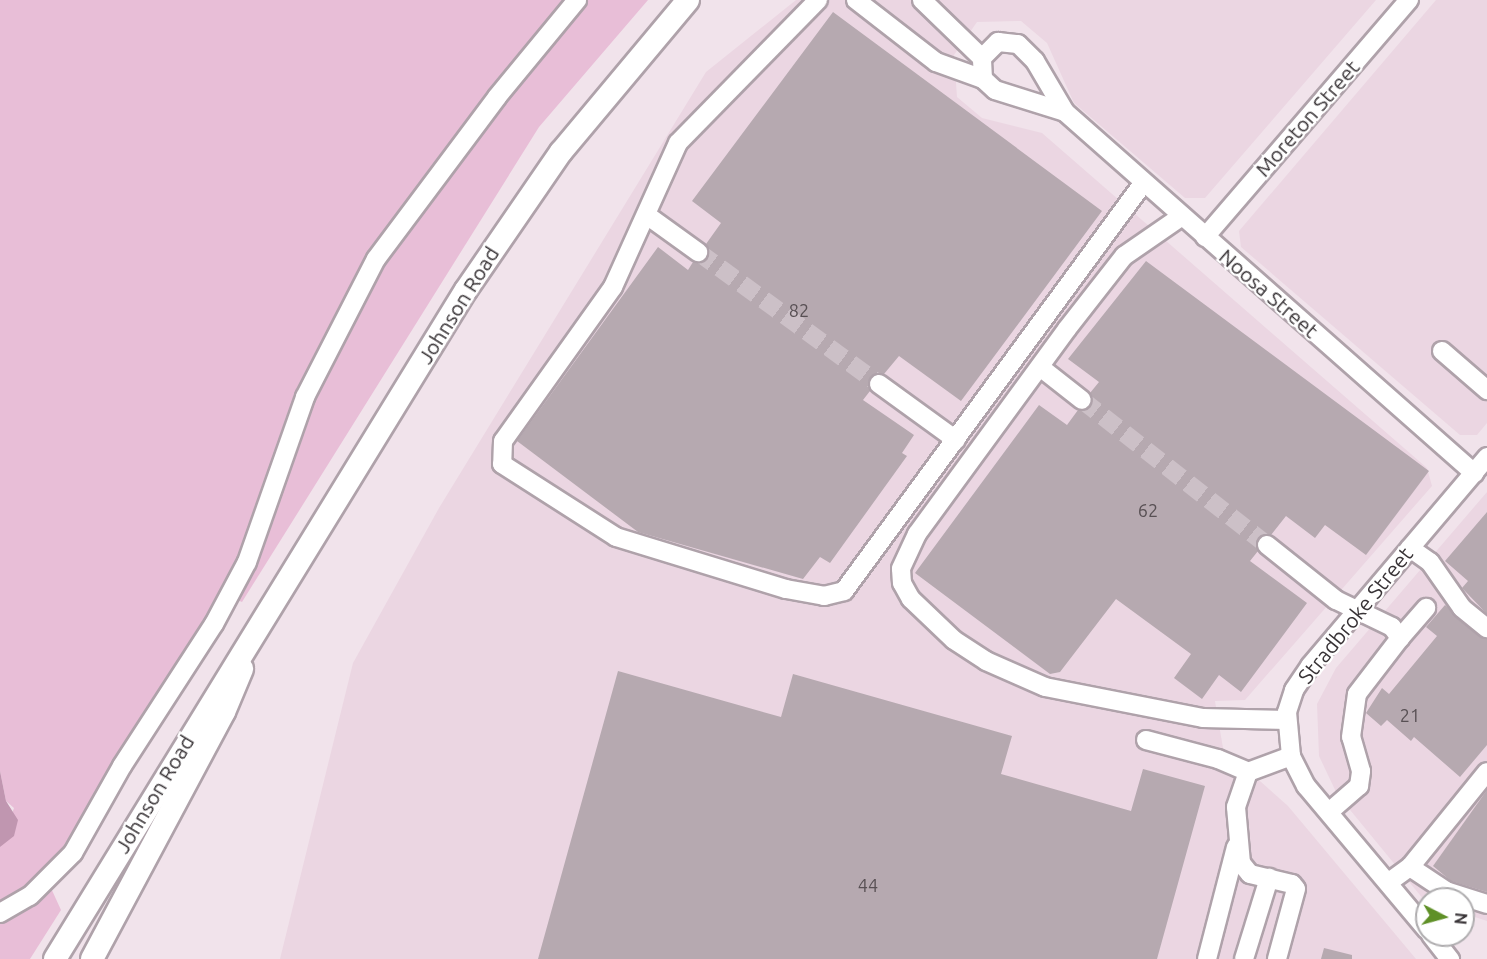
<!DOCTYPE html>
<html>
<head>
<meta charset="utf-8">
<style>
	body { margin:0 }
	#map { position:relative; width:1487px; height:959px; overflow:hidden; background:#f1e3eb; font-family:Ubuntu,sans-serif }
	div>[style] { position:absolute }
	.built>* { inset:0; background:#ebd6e2 }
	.green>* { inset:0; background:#e8bed7 }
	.water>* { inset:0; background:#c096b0 }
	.building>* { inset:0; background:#b6a9b0 }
	.minor-tunnel>* { height:18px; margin-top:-9px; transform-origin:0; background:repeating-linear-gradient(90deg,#ccc0c7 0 18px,transparent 0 27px) }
	.roads { filter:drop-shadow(2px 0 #afa2aa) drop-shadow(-2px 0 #afa2aa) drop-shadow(0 2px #afa2aa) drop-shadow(0 -2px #afa2aa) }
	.minor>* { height:18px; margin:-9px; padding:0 9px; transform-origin:9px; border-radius:9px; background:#fff }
	.major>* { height:22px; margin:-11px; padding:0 11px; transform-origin:11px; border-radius:11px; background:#fff }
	span { translate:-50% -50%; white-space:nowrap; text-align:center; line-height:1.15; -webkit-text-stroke:4.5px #fff; paint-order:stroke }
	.number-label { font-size:18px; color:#585054 }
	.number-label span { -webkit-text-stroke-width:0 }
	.street-label { font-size:21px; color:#383336 }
	.north { position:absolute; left:1415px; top:887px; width:60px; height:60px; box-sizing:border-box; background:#fff; border:2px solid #afadaf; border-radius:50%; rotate:96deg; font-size:16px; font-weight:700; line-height:24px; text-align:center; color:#383336 }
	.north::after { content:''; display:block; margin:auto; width:21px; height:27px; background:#5f9027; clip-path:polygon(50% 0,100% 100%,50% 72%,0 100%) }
</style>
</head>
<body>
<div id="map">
	<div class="built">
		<i style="clip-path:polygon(796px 0,1376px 0,1205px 198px,1185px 198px,1074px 103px,1047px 43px,1021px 21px,977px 22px,954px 55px,957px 97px,982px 118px,1042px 133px,1427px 468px,1432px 486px,1245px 700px,1215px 701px,1223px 748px,1288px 806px,1416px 959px,280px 959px,353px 663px,439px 508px,706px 72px)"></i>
		<i style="clip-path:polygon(1436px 0,1487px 0,1487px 423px,1477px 435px,1460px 435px,1241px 247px,1239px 231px)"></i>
		<i style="clip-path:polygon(1487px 492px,1487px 921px,1463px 913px,1463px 899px,1424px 900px,1337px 794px,1319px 756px,1317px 704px,1336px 668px)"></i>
	</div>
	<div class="green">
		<i style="clip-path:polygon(0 0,648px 0,539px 127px,242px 602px,224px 594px,45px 875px,61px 910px,30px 959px,0 959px,0 847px,14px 808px,6px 801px,0 771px)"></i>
	</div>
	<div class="water">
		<i style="clip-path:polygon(0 771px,6px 801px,18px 820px,14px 836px,0 847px)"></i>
	</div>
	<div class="building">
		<i style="clip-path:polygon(833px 12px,1102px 211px,961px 401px,899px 356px,884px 374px,870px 377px,870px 391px,863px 400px,914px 435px,902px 453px,907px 456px,830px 563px,820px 557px,803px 579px,638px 532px,517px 441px,658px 247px,688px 270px,693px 262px,707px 259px,706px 244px,721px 223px,692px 201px)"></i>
		<i style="clip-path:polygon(1146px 261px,1429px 471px,1366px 555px,1325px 525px,1315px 538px,1286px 516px,1271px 535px,1259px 538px,1258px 551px,1250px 561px,1307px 603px,1241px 692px,1219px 675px,1202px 699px,1174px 678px,1191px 654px,1116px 599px,1060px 672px,1050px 674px,915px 573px,1039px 405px,1067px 425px,1078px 410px,1091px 406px,1090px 393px,1099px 382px,1068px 359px)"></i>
		<i style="clip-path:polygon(1487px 512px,1487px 614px,1462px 588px,1468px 581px,1445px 561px)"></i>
		<i style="clip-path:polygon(1445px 605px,1487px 639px,1487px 745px,1460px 777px,1414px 737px,1411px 741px,1387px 720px,1381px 726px,1366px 713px,1382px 688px,1389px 694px,1437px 636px,1426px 627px)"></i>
		<i style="clip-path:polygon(618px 671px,781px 717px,793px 674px,1012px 736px,1001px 774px,1131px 811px,1143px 769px,1205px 786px,1157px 959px,538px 959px)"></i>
		<i style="clip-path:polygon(1487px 790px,1487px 892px,1451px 881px,1433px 866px)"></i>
		<i style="clip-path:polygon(1324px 948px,1352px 955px,1352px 959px,1321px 959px)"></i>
	</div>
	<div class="minor-tunnel">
		<i style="left:698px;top:252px;width:224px;rotate:36.1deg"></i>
		<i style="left:1082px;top:400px;width:235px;rotate:38.1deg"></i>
	</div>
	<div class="roads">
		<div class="minor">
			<i style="left:818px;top:0;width:200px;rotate:134.4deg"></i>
			<i style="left:678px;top:143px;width:158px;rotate:114.3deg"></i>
			<i style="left:613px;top:287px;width:189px;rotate:125.5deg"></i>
			<i style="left:503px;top:441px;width:23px;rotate:92deg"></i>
			<i style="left:502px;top:464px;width:135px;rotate:32.6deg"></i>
			<i style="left:616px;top:537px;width:178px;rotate:17deg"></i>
			<i style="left:786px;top:589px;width:39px;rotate:10deg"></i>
			<i style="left:824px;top:596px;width:21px;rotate:-14deg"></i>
			<i style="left:844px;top:591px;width:507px;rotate:-53.74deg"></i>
			<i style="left:856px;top:0;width:101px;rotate:37.8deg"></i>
			<i style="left:936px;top:62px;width:50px;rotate:19.9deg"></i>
			<i style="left:922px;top:0;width:83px;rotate:44deg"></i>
			<i style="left:1065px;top:112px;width:73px;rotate:-162.6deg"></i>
			<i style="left:995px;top:90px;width:16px;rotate:-137deg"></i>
			<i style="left:983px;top:79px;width:21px;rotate:-93deg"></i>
			<i style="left:982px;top:58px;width:23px;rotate:-45deg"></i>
			<i style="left:998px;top:42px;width:20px;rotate:6deg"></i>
			<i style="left:1018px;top:44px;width:24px;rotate:45deg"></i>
			<i style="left:1035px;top:61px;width:59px;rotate:59.5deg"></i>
			<i style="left:1065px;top:112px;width:546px;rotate:41.43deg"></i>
			<i style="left:648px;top:216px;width:62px;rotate:35.8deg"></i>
			<i style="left:1182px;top:216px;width:70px;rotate:145.4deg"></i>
			<i style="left:1124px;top:256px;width:93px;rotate:128deg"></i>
			<i style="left:1067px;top:329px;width:254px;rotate:126.2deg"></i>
			<i style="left:917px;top:534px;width:38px;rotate:115deg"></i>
			<i style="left:901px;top:569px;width:14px;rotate:86deg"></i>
			<i style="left:902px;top:583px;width:18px;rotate:61deg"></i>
			<i style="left:911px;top:599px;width:59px;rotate:43.6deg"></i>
			<i style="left:954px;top:640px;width:38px;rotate:33deg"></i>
			<i style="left:986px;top:661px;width:64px;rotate:23.8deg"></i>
			<i style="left:1045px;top:687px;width:161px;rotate:11.1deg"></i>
			<i style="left:1203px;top:718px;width:84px;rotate:1.4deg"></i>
			<i style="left:1205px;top:237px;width:313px;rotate:-49.3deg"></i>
			<i style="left:1442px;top:351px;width:60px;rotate:40.9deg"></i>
			<i style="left:1040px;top:367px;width:53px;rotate:38.2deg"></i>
			<i style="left:879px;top:384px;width:95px;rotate:36deg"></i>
			<i style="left:1267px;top:545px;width:88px;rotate:38.6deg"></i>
			<i style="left:1336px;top:600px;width:62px;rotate:25.7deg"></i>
			<i style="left:1392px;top:627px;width:14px;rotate:54deg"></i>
			<i style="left:1400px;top:638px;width:40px;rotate:-49deg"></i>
			<i style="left:1410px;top:548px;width:24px;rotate:35deg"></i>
			<i style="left:1430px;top:562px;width:56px;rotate:55.2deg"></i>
			<i style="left:1462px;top:608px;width:32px;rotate:39deg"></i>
			<i style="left:1146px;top:740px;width:74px;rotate:14.8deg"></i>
			<i style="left:1218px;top:759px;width:33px;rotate:23deg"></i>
			<i style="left:1248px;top:772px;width:46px;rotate:-20.4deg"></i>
			<i style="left:1248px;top:772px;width:37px;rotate:109deg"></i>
			<i style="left:1236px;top:807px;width:56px;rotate:84.9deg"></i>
			<i style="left:1241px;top:863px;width:14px;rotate:51deg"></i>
			<i style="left:1250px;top:874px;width:43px;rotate:13.4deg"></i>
			<i style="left:1292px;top:884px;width:6px;rotate:51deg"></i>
			<i style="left:1296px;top:889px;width:73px;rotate:105.2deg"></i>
			<i style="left:1329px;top:812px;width:40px;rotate:-41deg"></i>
			<i style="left:1359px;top:786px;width:15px;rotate:-82deg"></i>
			<i style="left:1361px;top:771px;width:35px;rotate:-106deg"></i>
			<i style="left:1351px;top:737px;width:43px;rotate:-82.1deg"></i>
			<i style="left:1357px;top:694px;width:71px;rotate:-52.5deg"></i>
			<i style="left:1410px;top:867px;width:43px;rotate:33.7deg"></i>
			<i style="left:1446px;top:891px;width:43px;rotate:17.6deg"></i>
			<i style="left:1389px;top:882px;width:26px;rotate:-36deg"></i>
			<i style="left:1410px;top:867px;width:122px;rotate:-51deg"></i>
			<i style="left:0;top:913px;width:34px;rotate:-30deg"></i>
			<i style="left:30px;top:896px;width:61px;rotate:-45deg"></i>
			<i style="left:73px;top:853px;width:100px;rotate:-60.6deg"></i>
			<i style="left:122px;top:766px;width:169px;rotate:-57.1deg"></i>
			<i style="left:214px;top:624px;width:70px;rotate:-62deg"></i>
			<i style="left:247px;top:562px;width:175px;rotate:-70.6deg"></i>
			<i style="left:305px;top:397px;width:155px;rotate:-62.8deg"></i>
			<i style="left:376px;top:259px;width:202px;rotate:-53.2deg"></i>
			<i style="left:497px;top:97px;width:126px;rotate:-50.5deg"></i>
			<i style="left:1427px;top:930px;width:188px;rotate:-130deg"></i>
			<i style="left:1306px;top:786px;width:34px;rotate:-117deg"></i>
			<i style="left:1291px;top:756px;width:44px;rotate:-95.2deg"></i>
			<i style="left:1287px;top:712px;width:23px;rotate:-72deg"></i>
			<i style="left:1294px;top:690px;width:29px;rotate:-56deg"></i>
			<i style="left:1310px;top:666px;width:274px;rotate:-49.7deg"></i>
			<i style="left:1431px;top:935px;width:31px;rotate:52deg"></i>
			<i style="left:1207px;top:959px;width:116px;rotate:-75.5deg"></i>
			<i style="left:1244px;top:959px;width:85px;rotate:-72.8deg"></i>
		</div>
		<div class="major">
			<i style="left:55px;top:959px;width:785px;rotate:-58.44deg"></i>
			<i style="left:466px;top:290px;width:168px;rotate:-55.5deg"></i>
			<i style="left:561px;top:152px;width:198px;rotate:-50.1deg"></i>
			<i style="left:92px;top:959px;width:280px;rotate:-61.9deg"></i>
			<i style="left:224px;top:712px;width:47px;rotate:-67.3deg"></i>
		</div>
	</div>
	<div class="number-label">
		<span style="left:799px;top:310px">82</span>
		<span style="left:1148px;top:510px">62</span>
		<span style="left:1410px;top:715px">21</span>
		<span style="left:868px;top:885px">44</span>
	</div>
	<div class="street-label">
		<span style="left:1307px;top:118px;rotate:-49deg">Moreton Street</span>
		<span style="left:1269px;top:293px;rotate:41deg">Noosa Street</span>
		<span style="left:458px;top:305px;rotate:-58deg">Johnson Road</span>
		<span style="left:1355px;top:615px;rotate:-51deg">Stradbroke Street</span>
		<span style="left:154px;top:794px;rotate:-59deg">Johnson Road</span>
	</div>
	<div class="north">N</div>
</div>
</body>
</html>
